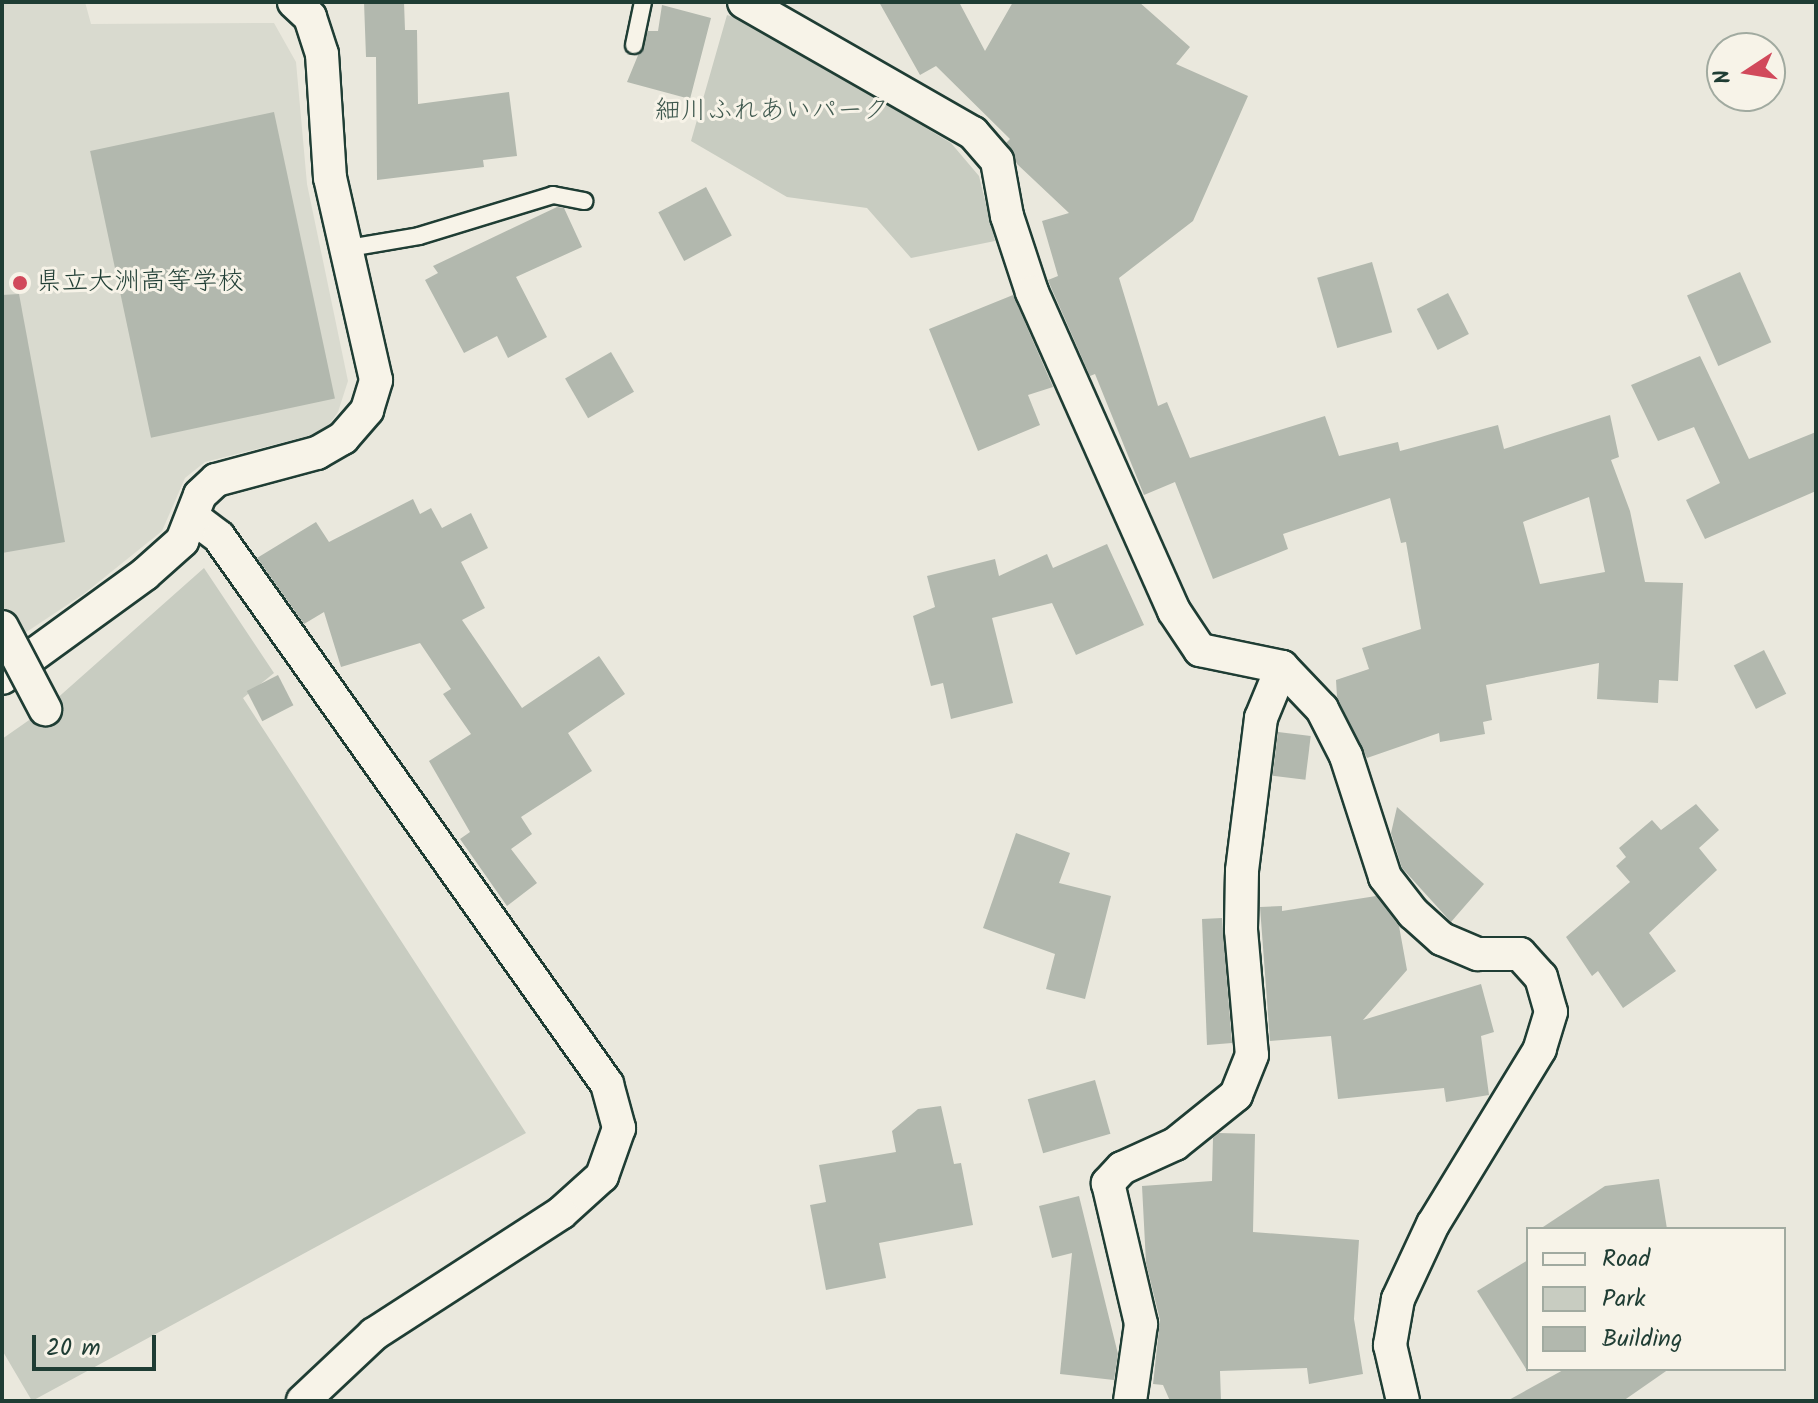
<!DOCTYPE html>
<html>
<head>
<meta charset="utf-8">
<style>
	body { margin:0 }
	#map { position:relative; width:1818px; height:1403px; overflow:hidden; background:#eae8dd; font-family:Kalam,"Klee One",sans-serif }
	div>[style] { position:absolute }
	.built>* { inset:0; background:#d9dacf }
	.green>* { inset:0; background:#c8ccc1 }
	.building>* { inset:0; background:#b2b8ae; transform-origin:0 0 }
	.roads { filter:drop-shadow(2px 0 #1f3d34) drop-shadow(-2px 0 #1f3d34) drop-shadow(0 2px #1f3d34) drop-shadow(0 -2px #1f3d34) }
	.lane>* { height:16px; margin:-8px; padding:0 8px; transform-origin:8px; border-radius:8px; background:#f7f3e8 }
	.street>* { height:32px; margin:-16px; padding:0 16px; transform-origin:16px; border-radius:16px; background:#f7f3e8 }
	.bridges { filter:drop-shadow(2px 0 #1f3d34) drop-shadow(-2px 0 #1f3d34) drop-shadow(0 2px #1f3d34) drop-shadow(0 -2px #1f3d34) }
	.street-bridge>* { height:32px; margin:-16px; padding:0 16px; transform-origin:16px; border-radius:16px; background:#f7f3e8 }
	.dots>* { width:22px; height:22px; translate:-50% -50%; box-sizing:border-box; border:4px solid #f7f3e8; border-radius:50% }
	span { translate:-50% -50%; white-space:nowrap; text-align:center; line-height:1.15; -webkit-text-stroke:6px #f7f3e8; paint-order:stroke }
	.park-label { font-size:26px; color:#415a50 }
	.poi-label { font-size:26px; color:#1f3d34 }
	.left { translate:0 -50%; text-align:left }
	.frame { position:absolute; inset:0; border:4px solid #1f3d34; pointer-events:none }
	.legend { position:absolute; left:1526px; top:1227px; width:260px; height:144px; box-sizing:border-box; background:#f7f3e8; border:2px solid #a1aaa0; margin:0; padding:10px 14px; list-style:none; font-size:24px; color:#1f3d34 }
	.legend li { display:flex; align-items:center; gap:16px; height:40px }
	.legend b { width:40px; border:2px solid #a1aaa0 }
	.north { position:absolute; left:1706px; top:32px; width:80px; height:80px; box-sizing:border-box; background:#f7f3e8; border:2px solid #a1aaa0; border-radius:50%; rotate:258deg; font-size:22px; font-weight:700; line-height:32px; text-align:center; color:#1f3d34 }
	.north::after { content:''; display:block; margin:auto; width:28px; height:36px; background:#d1495b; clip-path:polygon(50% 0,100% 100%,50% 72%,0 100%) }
	.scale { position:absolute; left:32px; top:1335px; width:124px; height:36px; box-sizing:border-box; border:4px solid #1f3d34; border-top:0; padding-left:10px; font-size:24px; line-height:28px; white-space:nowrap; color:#1f3d34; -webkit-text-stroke:6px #f7f3e8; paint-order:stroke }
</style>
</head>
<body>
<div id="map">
	<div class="built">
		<i style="clip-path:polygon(2px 2px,85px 2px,91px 24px,274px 23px,296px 62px,307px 184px,348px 381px,338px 412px,324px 432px,205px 462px,185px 478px,162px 531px,85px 593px,16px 639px,2px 641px)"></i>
	</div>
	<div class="green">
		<i style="clip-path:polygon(727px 15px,749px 22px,951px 143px,979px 176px,995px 241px,911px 258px,867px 208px,787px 197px,691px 141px)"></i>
		<i style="clip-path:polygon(204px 568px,274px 673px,243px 698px,526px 1133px,32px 1401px,2px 1350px,2px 739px,45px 709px)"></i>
	</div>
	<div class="building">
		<i style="clip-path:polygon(364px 2px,404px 2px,405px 30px,417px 30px,418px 104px,509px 92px,517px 156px,483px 160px,484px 167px,377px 180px,376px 57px,366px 57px)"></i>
		<i style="clip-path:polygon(evenodd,879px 2px,959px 2px,985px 51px,1013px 2px,1139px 2px,1190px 47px,1176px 64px,1248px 96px,1193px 221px,1119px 278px,1158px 406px,1167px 402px,1190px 458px,1325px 416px,1339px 456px,1398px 442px,1400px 451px,1498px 425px,1504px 449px,1610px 415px,1619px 457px,1611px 460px,1630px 511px,1645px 582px,1683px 583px,1678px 681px,1659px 680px,1658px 703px,1597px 699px,1599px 663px,1486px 685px,1492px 720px,1483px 722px,1485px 734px,1440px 742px,1439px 733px,1367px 758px,1337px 697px,1336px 680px,1369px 669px,1362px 648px,1421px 629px,1406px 542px,1401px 543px,1390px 498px,1283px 534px,1288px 549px,1213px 579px,1175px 482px,1144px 495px,1095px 374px,1090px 376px,1050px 285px,1048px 280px,1058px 276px,1042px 221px,1069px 213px,1017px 164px,1006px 143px,1010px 139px,936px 66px,920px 75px,879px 2px,1589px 497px,1605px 572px,1540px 584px,1523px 522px,1589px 497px)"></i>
		<i style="clip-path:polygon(662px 5px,711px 18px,690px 99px,627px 82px,648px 31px,658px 31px)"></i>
		<i style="left:274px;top:112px;width:293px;height:188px;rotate:78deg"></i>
		<i style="left:706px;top:187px;width:55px;height:54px;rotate:62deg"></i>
		<i style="clip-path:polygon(557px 207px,564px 208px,582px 247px,516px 277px,547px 337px,508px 358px,497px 336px,464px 353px,425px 280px,438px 273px,433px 266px)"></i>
		<i style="left:1372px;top:262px;width:73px;height:57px;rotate:74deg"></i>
		<i style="left:1740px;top:272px;width:77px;height:58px;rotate:66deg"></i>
		<i style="left:1448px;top:293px;width:46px;height:35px;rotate:63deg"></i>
		<i style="clip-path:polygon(19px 294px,65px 542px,2px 553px,2px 295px)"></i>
		<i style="clip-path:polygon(1013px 295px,1053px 387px,1028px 395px,1040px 425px,978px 451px,929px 329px)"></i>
		<i style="left:611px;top:352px;width:46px;height:53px;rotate:60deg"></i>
		<i style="clip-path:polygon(1700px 356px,1749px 459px,1816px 432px,1816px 491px,1705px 539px,1686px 500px,1720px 483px,1694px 427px,1658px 441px,1631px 385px)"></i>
		<i style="clip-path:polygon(413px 499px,420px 514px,431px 508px,442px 528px,471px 513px,488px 548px,461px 562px,485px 608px,462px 620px,522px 708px,599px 656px,625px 694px,568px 733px,592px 771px,521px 817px,532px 834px,511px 849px,537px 883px,507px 906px,460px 839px,470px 832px,429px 761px,471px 734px,443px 694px,451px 689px,420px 643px,341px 667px,324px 612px,304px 624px,257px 558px,316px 522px,329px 542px)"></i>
		<i style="clip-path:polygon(1107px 544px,1144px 625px,1076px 655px,1052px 603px,992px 618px,1013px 703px,951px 719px,943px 683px,931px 686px,913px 616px,935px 607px,927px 576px,995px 559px,999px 576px,1047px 554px,1053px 568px)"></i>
		<i style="left:1764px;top:650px;width:49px;height:34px;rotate:63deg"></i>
		<i style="left:278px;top:675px;width:34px;height:35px;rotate:63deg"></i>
		<i style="left:1278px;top:732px;width:33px;height:44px;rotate:7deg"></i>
		<i style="clip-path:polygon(1696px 804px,1719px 830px,1699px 848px,1717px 870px,1649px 933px,1676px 971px,1623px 1008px,1598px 971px,1592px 976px,1566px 937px,1630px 882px,1616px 866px,1626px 857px,1619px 848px,1652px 820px,1661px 830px)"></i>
		<i style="clip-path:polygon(1397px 807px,1484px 884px,1451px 922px,1402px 868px,1391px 833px)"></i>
		<i style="clip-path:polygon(1016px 833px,1070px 853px,1059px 883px,1111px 896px,1085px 999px,1046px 989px,1055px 954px,983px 928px)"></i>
		<i style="clip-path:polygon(1376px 896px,1399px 926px,1407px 970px,1363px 1020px,1481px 984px,1494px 1032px,1481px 1036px,1489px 1095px,1446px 1102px,1444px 1088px,1338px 1099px,1331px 1036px,1270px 1041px,1260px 907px,1282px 906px,1282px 911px)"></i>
		<i style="clip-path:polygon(1222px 918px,1232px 1043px,1207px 1045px,1202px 919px)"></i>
		<i style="left:1095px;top:1080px;width:56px;height:70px;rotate:74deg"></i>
		<i style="clip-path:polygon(941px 1106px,954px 1164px,961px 1163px,973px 1225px,879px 1243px,886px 1278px,826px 1290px,810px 1205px,826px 1202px,819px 1165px,896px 1152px,892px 1131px,918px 1109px)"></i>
		<i style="clip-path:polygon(1219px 1133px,1255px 1134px,1253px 1232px,1359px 1240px,1354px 1319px,1363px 1374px,1309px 1384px,1307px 1368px,1220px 1371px,1221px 1401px,1170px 1401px,1163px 1385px,1153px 1384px,1160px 1320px,1146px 1263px,1142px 1186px,1212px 1181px,1213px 1138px)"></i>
		<i style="clip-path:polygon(1659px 1179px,1667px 1229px,1540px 1229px,1605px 1186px)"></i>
		<i style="clip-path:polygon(1079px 1196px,1118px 1354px,1114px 1380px,1060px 1374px,1072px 1253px,1052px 1258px,1039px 1206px)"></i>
		<i style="clip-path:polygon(1528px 1260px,1528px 1372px,1477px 1291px)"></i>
		<i style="clip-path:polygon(1565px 1369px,1669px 1369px,1623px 1401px,1507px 1401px)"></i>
	</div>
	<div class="roads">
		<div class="lane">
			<i style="left:634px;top:45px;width:44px;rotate:-78.2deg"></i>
			<i style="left:343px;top:249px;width:77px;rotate:-9.7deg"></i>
			<i style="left:419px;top:236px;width:140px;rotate:-17deg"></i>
			<i style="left:553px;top:195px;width:32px;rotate:11deg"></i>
		</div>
		<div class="street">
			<i style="left:744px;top:2px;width:264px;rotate:29.8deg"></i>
			<i style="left:973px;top:133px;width:37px;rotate:49deg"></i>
			<i style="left:997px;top:161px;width:56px;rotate:79.7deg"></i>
			<i style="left:1007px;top:216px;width:80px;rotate:71.8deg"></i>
			<i style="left:1032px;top:292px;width:349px;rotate:66deg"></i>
			<i style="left:1174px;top:611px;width:47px;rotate:56.3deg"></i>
			<i style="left:1200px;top:650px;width:84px;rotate:11.7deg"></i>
			<i style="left:1282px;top:667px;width:55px;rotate:112.4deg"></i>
			<i style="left:1261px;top:718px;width:154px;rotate:97.1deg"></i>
			<i style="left:1242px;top:871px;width:59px;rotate:91deg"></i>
			<i style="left:1241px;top:930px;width:125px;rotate:85deg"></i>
			<i style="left:1252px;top:1055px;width:43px;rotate:111.8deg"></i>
			<i style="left:1236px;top:1095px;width:78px;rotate:141.2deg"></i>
			<i style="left:1175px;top:1144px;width:58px;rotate:155.6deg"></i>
			<i style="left:1122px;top:1168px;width:21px;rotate:133deg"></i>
			<i style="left:1108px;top:1183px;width:145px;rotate:76.8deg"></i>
			<i style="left:1141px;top:1324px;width:78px;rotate:98.1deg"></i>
			<i style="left:194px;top:518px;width:31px;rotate:37deg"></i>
			<i style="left:219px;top:537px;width:671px;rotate:54.65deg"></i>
			<i style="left:607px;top:1084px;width:46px;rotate:74.7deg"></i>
			<i style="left:619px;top:1128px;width:51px;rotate:109.5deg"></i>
			<i style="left:602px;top:1176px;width:55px;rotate:137.9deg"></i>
			<i style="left:561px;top:1213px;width:223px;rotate:147.1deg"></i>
			<i style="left:374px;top:1334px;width:98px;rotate:136.7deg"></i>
			<i style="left:1282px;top:667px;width:58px;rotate:46.4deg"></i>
			<i style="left:1322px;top:709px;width:53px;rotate:62.9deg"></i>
			<i style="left:1346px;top:756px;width:127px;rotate:72.1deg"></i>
			<i style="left:1385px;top:877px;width:46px;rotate:52.1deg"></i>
			<i style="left:1413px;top:913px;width:39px;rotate:42deg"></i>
			<i style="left:1442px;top:939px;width:39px;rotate:23deg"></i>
			<i style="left:1478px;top:954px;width:42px"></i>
			<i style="left:1520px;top:954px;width:31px;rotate:48deg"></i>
			<i style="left:1541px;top:977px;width:36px;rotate:74deg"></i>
			<i style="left:1551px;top:1012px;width:39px;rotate:107deg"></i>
			<i style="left:1540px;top:1049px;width:205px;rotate:121.4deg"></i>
			<i style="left:1433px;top:1224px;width:83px;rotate:115deg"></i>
			<i style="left:1398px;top:1299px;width:47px;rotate:99.9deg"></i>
			<i style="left:1390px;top:1345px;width:57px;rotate:76.9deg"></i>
			<i style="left:2px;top:678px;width:177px;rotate:-36deg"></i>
			<i style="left:145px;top:574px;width:50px;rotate:-41.7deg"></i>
			<i style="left:182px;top:541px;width:49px;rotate:-68.6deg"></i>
			<i style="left:200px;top:495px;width:22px;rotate:-43deg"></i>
			<i style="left:216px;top:480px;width:105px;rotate:-15deg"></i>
			<i style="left:317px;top:453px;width:30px;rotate:-30deg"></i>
			<i style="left:343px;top:438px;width:37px;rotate:-49deg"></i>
			<i style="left:367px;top:410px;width:31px;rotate:-73deg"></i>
			<i style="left:376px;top:380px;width:207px;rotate:-102.8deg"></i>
			<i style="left:330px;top:178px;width:124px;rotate:-93.7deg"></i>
			<i style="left:322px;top:54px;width:39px;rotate:-108deg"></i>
			<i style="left:310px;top:17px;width:22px;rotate:-137deg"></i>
		</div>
	</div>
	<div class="bridges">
		<div class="street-bridge">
			<i style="left:2px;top:627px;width:93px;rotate:62.3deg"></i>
		</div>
	</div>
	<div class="dots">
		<i style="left:20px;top:283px;background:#d1495b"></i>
	</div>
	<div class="park-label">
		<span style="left:772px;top:112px">細川ふれあいパーク</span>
	</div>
	<div class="poi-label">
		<span class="left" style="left:36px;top:283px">県立大洲高等学校</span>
	</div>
	<div class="frame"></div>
	<ul class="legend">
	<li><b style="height:10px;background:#f7f3e8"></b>Road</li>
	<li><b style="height:22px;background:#c8ccc1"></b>Park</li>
	<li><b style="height:22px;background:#b2b8ae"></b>Building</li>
	</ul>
	<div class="north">N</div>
	<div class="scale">20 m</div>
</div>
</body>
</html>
